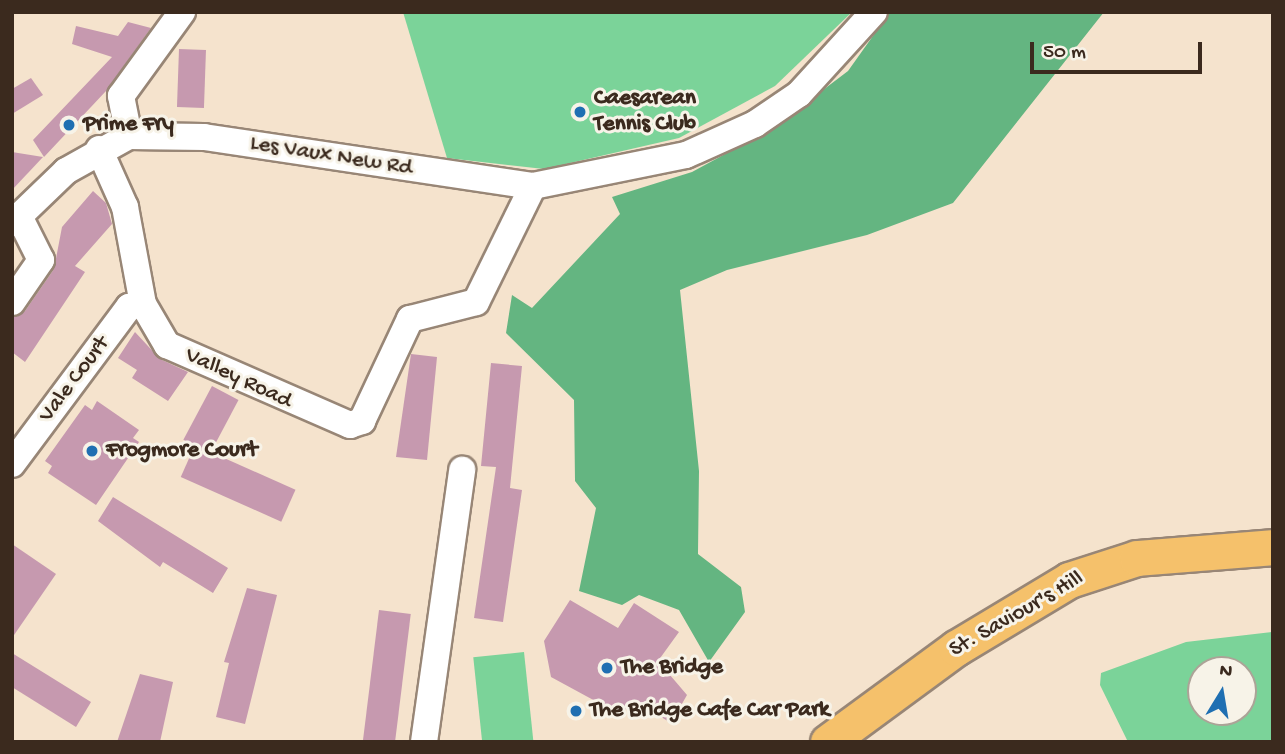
<!DOCTYPE html>
<html>
<head>
<meta charset="utf-8">
<style>
	body { margin:0 }
	#map { position:relative; width:1285px; height:754px; overflow:hidden; background:#f5e3cd; font-family:"Gochi Hand",sans-serif }
	div>[style] { position:absolute }
	.green>* { inset:0; background:#7bd399; transform-origin:0 0 }
	.forest>* { inset:0; background:#64b581 }
	.building>* { inset:0; background:#c699af; transform-origin:0 0 }
	.roads { filter:drop-shadow(2px 0 #988676) drop-shadow(-2px 0 #988676) drop-shadow(0 2px #988676) drop-shadow(0 -2px #988676) }
	.minor>* { height:26px; margin:-13px; padding:0 13px; transform-origin:13px; border-radius:13px; background:#fff }
	.major>* { height:35px; margin:-17.5px; padding:0 17.5px; transform-origin:17.5px; border-radius:17.5px; background:#f5c16b }
	.dots>* { width:19px; height:19px; translate:-50% -50%; box-sizing:border-box; border:4px solid #f7f3e8; border-radius:50% }
	span { translate:-50% -50%; white-space:nowrap; text-align:center; line-height:1.15; -webkit-text-stroke:6px #f7f3e8; paint-order:stroke }
	.poi-label { font-size:23px; color:#3b2a1e; font-weight:700 }
	.left { translate:0 -50%; text-align:left }
	.street-label { font-size:23px; color:#3b2a1e }
	.frame { position:absolute; inset:0; border:14px solid #3b2a1e; pointer-events:none }
	.north { position:absolute; left:1187px; top:656px; width:70px; height:70px; box-sizing:border-box; background:#f7f3e8; border:2px solid #aca397; border-radius:50%; rotate:11deg; font-size:19px; font-weight:700; line-height:28px; text-align:center; color:#3b2a1e }
	.north::after { content:''; display:block; margin:auto; width:24px; height:32px; background:#1f6fb2; clip-path:polygon(50% 0,100% 100%,50% 72%,0 100%) }
	.scale { position:absolute; left:1030px; top:42px; width:172px; height:32px; box-sizing:border-box; border:4px solid #3b2a1e; border-top:0; padding-left:9px; font-size:21px; line-height:24px; white-space:nowrap; color:#3b2a1e; -webkit-text-stroke:5px #f7f3e8; paint-order:stroke }
</style>
</head>
<body>
<div id="map">
	<div class="green">
		<i style="clip-path:polygon(403px 12px,852px 12px,775px 86px,679px 138px,544px 169px,447px 158px)"></i>
		<i style="clip-path:polygon(evenodd,1273px 632px,1273px 742px,1128px 742px,1100px 685px,1101px 673px,1186px 642px,1273px 632px,1243px 670px,1243px 712px,1201px 712px,1201px 670px,1243px 670px)"></i>
		<i style="left:524px;top:652px;width:91px;height:51px;rotate:84deg"></i>
	</div>
	<div class="forest">
		<i style="clip-path:polygon(890px 12px,1104px 12px,953px 203px,867px 235px,727px 270px,680px 290px,699px 471px,698px 554px,741px 587px,745px 612px,709px 662px,679px 610px,639px 595px,622px 605px,579px 591px,596px 508px,575px 481px,574px 400px,506px 333px,512px 295px,532px 308px,620px 214px,612px 197px,692px 172px,773px 128px,848px 71px)"></i>
	</div>
	<div class="building">
		<i style="clip-path:polygon(128px 22px,151px 28px,106px 91px,44px 157px,33px 140px,112px 57px,72px 44px,76px 26px,118px 36px)"></i>
		<i style="left:179px;top:49px;width:27px;height:58px;rotate:2deg"></i>
		<i style="clip-path:polygon(31px 78px,43px 95px,12px 114px,12px 89px)"></i>
		<i style="clip-path:polygon(12px 152px,43px 157px,12px 190px)"></i>
		<i style="clip-path:polygon(93px 191px,106px 203px,112px 224px,75px 266px,85px 272px,25px 362px,12px 352px,12px 318px,25px 311px,54px 269px,62px 227px)"></i>
		<i style="clip-path:polygon(135px 332px,160px 359px,188px 372px,168px 401px,132px 378px,137px 370px,118px 358px)"></i>
		<i style="clip-path:polygon(411px 354px,437px 357px,427px 460px,396px 457px)"></i>
		<i style="clip-path:polygon(491px 363px,522px 366px,510px 488px,522px 490px,503px 622px,474px 618px,496px 467px,481px 466px)"></i>
		<i style="left:212px;top:386px;width:30px;height:61px;rotate:28deg"></i>
		<i style="clip-path:polygon(97px 401px,139px 430px,133px 438px,139px 442px,96px 505px,48px 473px,52px 466px,45px 461px,85px 405px,92px 410px)"></i>
		<i style="left:195px;top:445px;width:110px;height:35px;rotate:24deg"></i>
		<i style="clip-path:polygon(113px 497px,228px 568px,213px 593px,163px 562px,160px 567px,98px 521px)"></i>
		<i style="clip-path:polygon(12px 544px,56px 574px,12px 638px)"></i>
		<i style="clip-path:polygon(247px 588px,277px 595px,245px 724px,216px 717px,229px 663px,224px 662px)"></i>
		<i style="clip-path:polygon(570px 600px,618px 628px,634px 603px,679px 632px,658px 661px,687px 695px,671px 723px,633px 700px,621px 715px,551px 677px,544px 641px)"></i>
		<i style="left:379px;top:610px;width:32px;height:133px;rotate:7deg"></i>
		<i style="clip-path:polygon(12px 653px,91px 702px,76px 727px,12px 687px)"></i>
		<i style="clip-path:polygon(140px 674px,173px 682px,160px 742px,117px 742px)"></i>
	</div>
	<div class="roads">
		<div class="minor">
			<i style="left:129px;top:136px;width:41px;rotate:-101.3deg"></i>
			<i style="left:121px;top:96px;width:104px;rotate:-54deg"></i>
			<i style="left:99px;top:149px;width:64px;rotate:65.9deg"></i>
			<i style="left:125px;top:207px;width:99px;rotate:79.5deg"></i>
			<i style="left:143px;top:304px;width:48px;rotate:59.7deg"></i>
			<i style="left:167px;top:345px;width:200px;rotate:23.6deg"></i>
			<i style="left:350px;top:425px;width:13px;rotate:-18deg"></i>
			<i style="left:362px;top:421px;width:113px;rotate:-64.8deg"></i>
			<i style="left:410px;top:319px;width:68px;rotate:-14.4deg"></i>
			<i style="left:476px;top:302px;width:129px;rotate:-63.8deg"></i>
			<i style="left:12px;top:223px;width:75px;rotate:-43.9deg"></i>
			<i style="left:66px;top:171px;width:72px;rotate:-29.1deg"></i>
			<i style="left:129px;top:136px;width:75px;rotate:0.8deg"></i>
			<i style="left:204px;top:137px;width:333px;rotate:8.5deg"></i>
			<i style="left:533px;top:186px;width:156px;rotate:-11.5deg"></i>
			<i style="left:686px;top:155px;width:76px;rotate:-24.2deg"></i>
			<i style="left:755px;top:124px;width:53px;rotate:-34.3deg"></i>
			<i style="left:799px;top:94px;width:111px;rotate:-47.6deg"></i>
			<i style="left:12px;top:302px;width:51px;rotate:-55.4deg"></i>
			<i style="left:41px;top:260px;width:47px;rotate:-116.6deg"></i>
			<i style="left:12px;top:464px;width:196px;rotate:-53.3deg"></i>
			<i style="left:129px;top:307px;width:14px;rotate:-12deg"></i>
			<i style="left:424px;top:742px;width:275px;rotate:-82deg"></i>
		</div>
		<div class="major">
			<i style="left:828px;top:742px;width:159px;rotate:-36.3deg"></i>
			<i style="left:956px;top:648px;width:132px;rotate:-31deg"></i>
			<i style="left:1069px;top:580px;width:71px;rotate:-17.9deg"></i>
			<i style="left:1137px;top:558px;width:136px;rotate:-4.6deg"></i>
		</div>
	</div>
	<div class="dots">
		<i style="left:580px;top:112px;background:#1f6fb2"></i>
		<i style="left:69px;top:125px;background:#1f6fb2"></i>
		<i style="left:92px;top:451px;background:#1f6fb2"></i>
		<i style="left:607px;top:668px;background:#1f6fb2"></i>
		<i style="left:576px;top:711px;background:#1f6fb2"></i>
	</div>
	<div class="poi-label">
		<span class="left" style="left:594px;top:112px">Caesarean<br>Tennis Club</span>
		<span class="left" style="left:83px;top:125px">Prime Fry</span>
		<span class="left" style="left:106px;top:451px">Frogmore Court</span>
		<span class="left" style="left:621px;top:668px">The Bridge</span>
		<span class="left" style="left:590px;top:711px">The Bridge Cafe Car Park</span>
	</div>
	<div class="street-label">
		<span style="left:331px;top:157px;rotate:9deg">Les Vaux New Rd</span>
		<span style="left:238px;top:379px;rotate:25deg">Valley Road</span>
		<span style="left:75px;top:380px;rotate:-53deg">Vale Court</span>
		<span style="left:1017px;top:615px;rotate:-30deg">St. Saviour's Hill</span>
	</div>
	<div class="frame"></div>
	<div class="north">N</div>
	<div class="scale">50 m</div>
</div>
</body>
</html>
